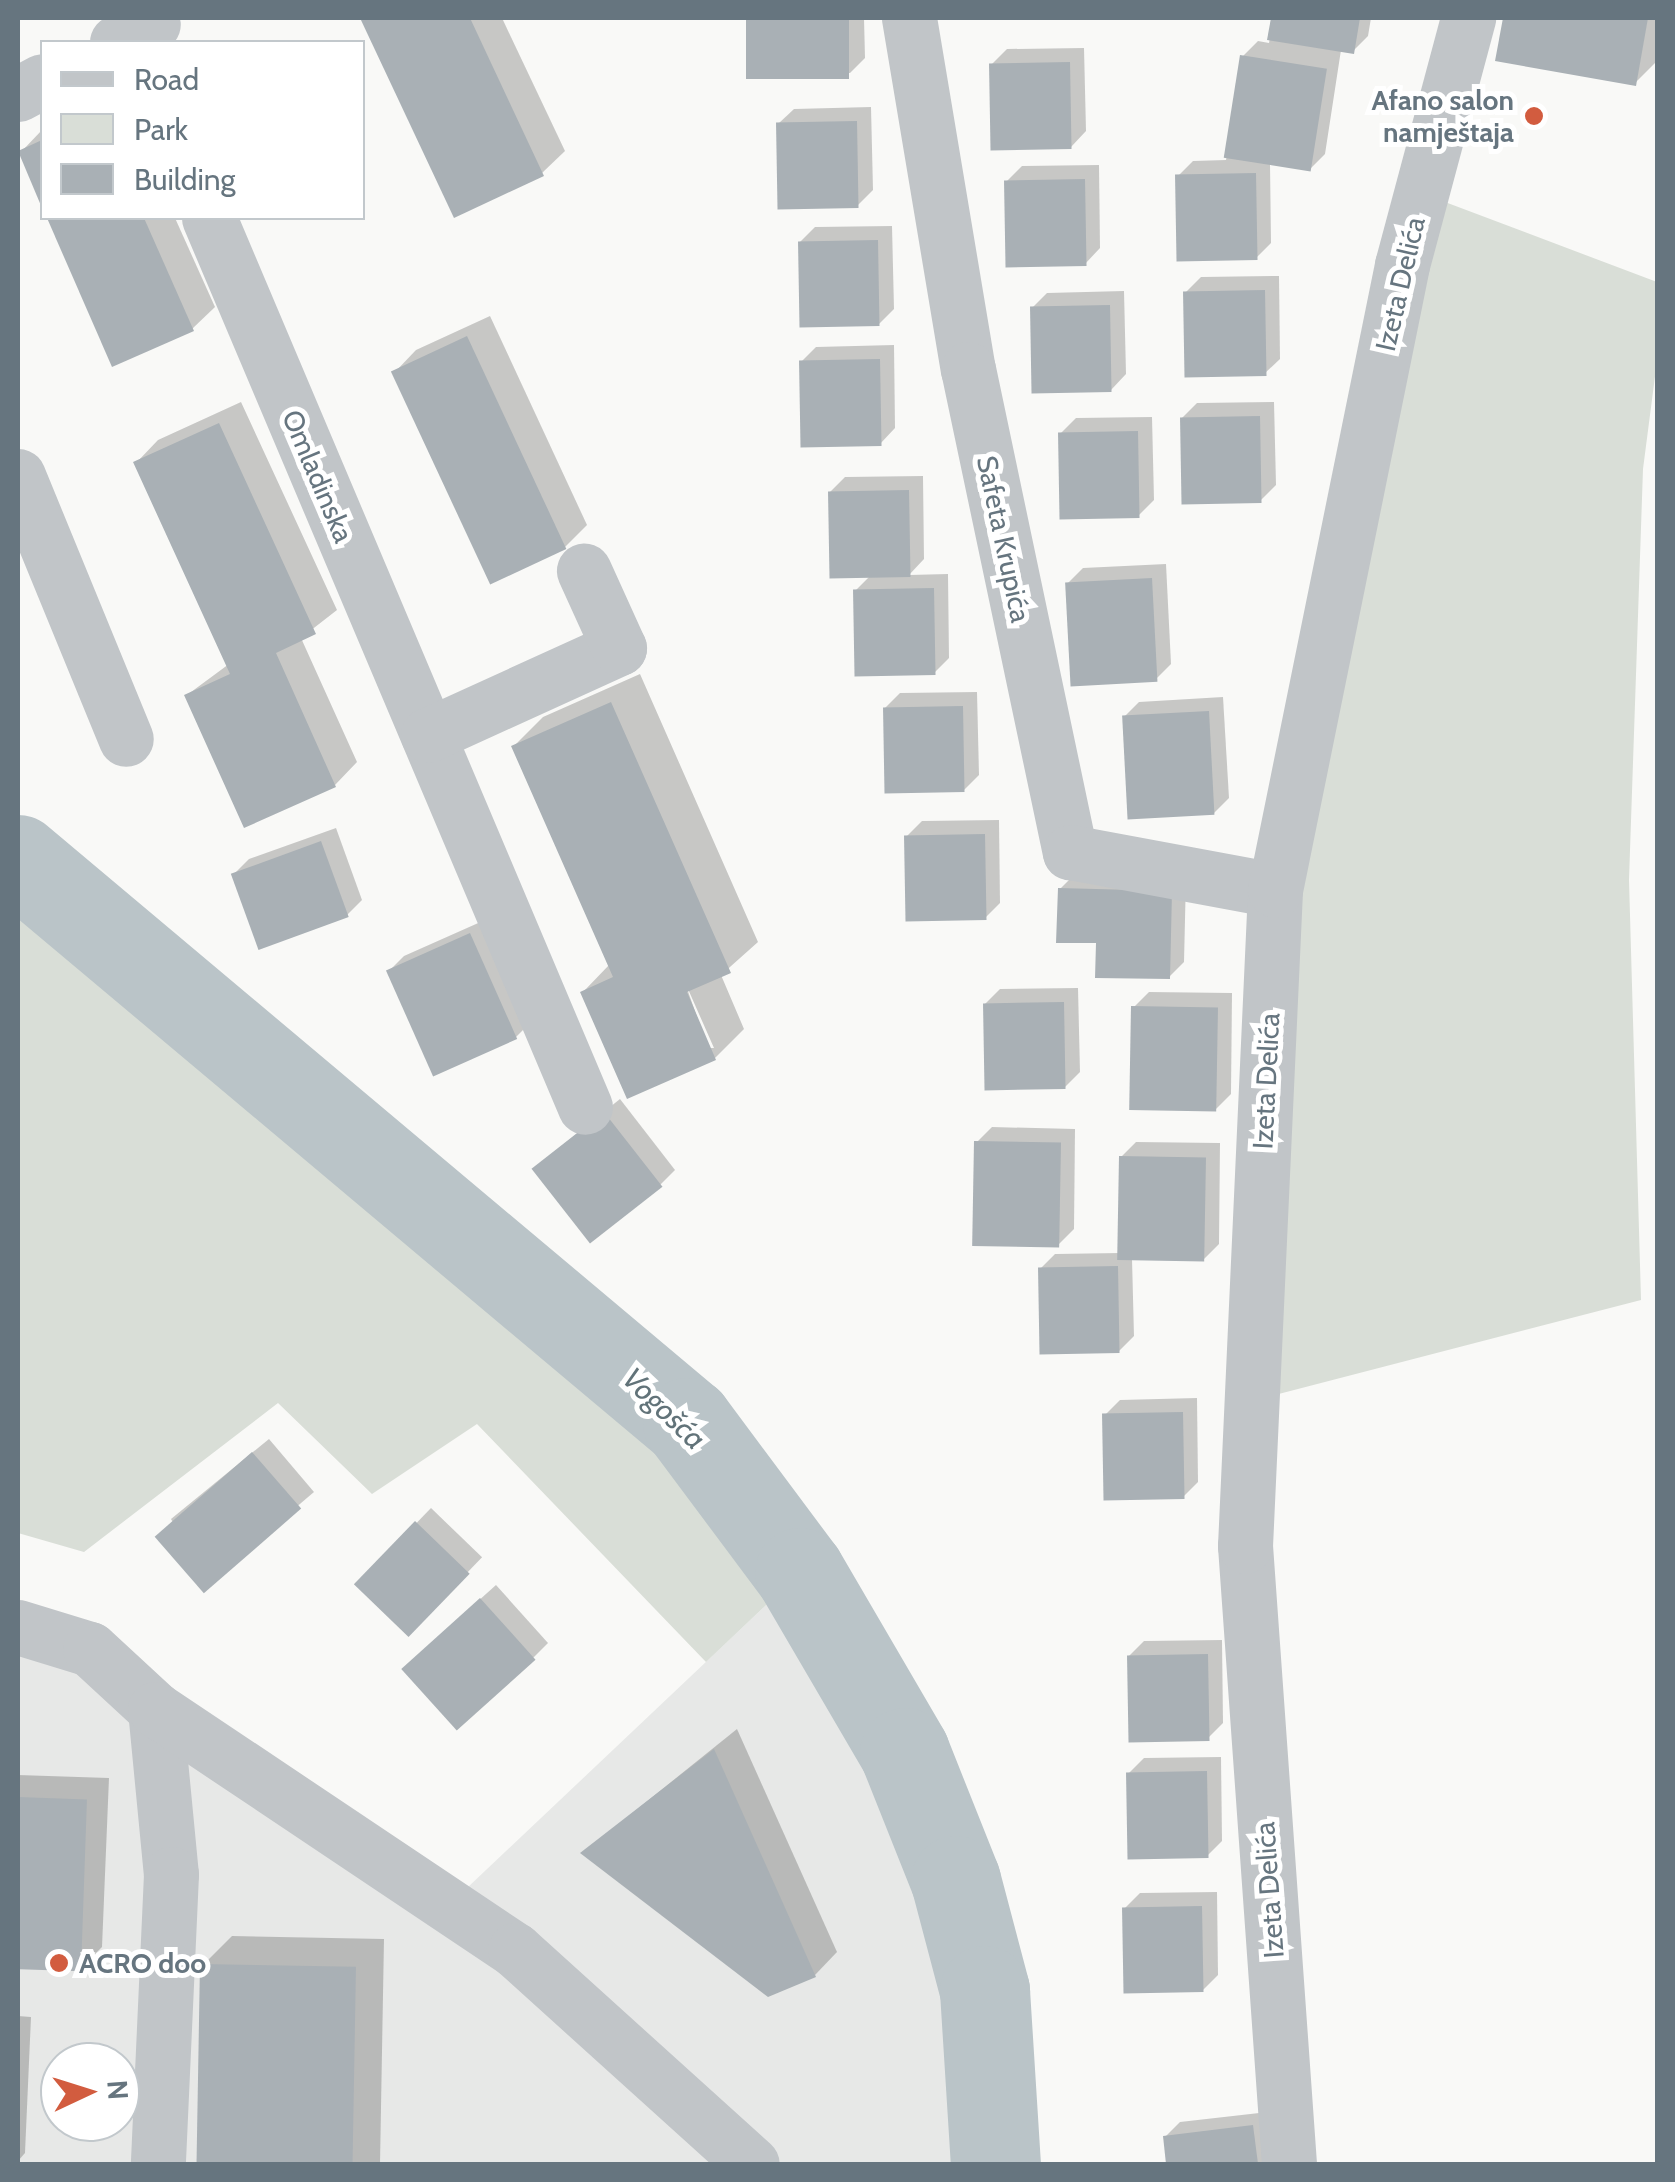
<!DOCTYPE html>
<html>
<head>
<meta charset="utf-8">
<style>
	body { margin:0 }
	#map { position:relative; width:1675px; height:2182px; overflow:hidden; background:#f9f9f7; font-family:Cabin,sans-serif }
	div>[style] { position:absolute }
	.built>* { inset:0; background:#e7e8e7 }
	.green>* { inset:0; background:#d9ded7 }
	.shadow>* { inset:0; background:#0003; transform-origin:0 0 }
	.river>* { height:90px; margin:-45px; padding:0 45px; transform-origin:45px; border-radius:45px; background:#bac4c8 }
	.building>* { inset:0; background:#a9b0b5; transform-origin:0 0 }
	.minor>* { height:55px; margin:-27.5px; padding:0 27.5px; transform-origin:27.5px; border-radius:27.5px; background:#c1c5c8 }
	.dots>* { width:28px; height:28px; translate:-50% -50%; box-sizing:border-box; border:5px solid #fff; border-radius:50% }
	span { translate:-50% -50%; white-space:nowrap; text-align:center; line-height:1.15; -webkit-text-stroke:10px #fff; paint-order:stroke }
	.poi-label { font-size:28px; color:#66757f; font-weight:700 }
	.right { translate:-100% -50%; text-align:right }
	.left { translate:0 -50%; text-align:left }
	.street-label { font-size:28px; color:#66757f }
	.water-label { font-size:30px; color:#627379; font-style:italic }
	.frame { position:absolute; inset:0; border:20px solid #66757f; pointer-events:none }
	.legend { position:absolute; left:40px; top:40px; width:325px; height:180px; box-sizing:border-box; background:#fff; border:2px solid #c2c8cc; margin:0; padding:12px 18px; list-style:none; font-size:30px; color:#66757f }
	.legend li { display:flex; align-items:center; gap:20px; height:50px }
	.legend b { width:50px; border:2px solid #c2c8cc }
	.north { position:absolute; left:40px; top:2042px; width:100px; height:100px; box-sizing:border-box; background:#fff; border:2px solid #c2c8cc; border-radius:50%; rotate:86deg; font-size:28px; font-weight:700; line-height:40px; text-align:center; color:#66757f }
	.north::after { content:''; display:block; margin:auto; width:35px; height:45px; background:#d25c3f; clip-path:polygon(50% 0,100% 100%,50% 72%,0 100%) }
</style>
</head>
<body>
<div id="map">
	<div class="built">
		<i style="clip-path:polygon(evenodd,800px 1573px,905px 1753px,956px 1881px,985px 1991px,996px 2164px,18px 2164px,18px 1627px,448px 1906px,800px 1573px,60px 2062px,120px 2062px,120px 2122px,60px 2122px,60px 2062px)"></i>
	</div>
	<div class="green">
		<i style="clip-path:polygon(1437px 199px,1657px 282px,1657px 361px,1643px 469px,1629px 880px,1641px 1300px,1248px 1402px,1275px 890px)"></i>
		<i style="clip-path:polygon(18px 860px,688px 1423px,800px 1573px,706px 1662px,477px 1424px,372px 1494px,278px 1403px,84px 1552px,18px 1533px)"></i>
	</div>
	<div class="shadow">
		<i style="clip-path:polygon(363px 18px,502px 18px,565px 151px,542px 173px,455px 215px)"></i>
		<i style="clip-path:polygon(749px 18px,864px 18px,865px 58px,850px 73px,750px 76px)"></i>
		<i style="clip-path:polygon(1273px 18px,1371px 18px,1368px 36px,1353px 51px,1341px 50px,1325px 154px,1310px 169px,1270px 163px,1271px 243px,1256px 258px,1178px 176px,1193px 161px,1226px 160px,1243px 56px,1258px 41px,1269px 43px)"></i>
		<i style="clip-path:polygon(1506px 18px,1658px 18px,1657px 61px,1635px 83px,1498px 59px)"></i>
		<i style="clip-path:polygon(1084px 48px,1086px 131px,1071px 147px,992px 64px,1007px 49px)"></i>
		<i style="clip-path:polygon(871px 107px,873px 190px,858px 205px,778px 124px,794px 109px)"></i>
		<i style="clip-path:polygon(42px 130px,42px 201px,21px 152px)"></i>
		<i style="clip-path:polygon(1099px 165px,1100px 248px,1085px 264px,1007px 181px,1022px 166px)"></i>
		<i style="clip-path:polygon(50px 218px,175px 218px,215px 307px,192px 329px,114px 364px)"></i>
		<i style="clip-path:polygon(892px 226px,894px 309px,879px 324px,800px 242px,815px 227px)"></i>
		<i style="clip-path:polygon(1279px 276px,1280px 359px,1264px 374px,1186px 292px,1201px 277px)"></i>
		<i style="clip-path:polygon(1124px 291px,1126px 374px,1111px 390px,1032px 308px,1047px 293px)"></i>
		<i style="clip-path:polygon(490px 316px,587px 525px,565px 547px,394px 373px,416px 350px)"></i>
		<i style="clip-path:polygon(894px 345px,895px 428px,880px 444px,801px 362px,816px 347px)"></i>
		<i style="clip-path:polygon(241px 402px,337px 610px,301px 638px,357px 762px,335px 785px,187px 695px,229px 664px,136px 463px,158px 440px)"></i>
		<i style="clip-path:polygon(1274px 402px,1276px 485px,1261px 500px,1182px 418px,1197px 403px)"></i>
		<i style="clip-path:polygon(1152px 417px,1154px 500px,1139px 515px,1061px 433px,1076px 418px)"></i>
		<i style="clip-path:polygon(923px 476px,924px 559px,909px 575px,948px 574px,949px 658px,934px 673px,856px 590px,871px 575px,830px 492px,845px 477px)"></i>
		<i style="clip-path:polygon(1166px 564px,1171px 664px,1156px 679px,1068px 583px,1083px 568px)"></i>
		<i style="clip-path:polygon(evenodd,640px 674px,758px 942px,721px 975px,744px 1029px,715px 1058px,583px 992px,610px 964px,514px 746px,543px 717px,640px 674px,684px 980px,714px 1048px,708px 1048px,684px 980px)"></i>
		<i style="clip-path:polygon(977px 692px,979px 775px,964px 790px,885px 708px,900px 693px)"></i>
		<i style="clip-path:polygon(1223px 697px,1229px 798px,1214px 813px,1124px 717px,1139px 702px)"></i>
		<i style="clip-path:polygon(999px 820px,1000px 903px,985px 918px,907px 836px,922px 821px)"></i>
		<i style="clip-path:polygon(336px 828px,362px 900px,347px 915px,234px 874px,249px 859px)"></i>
		<i style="clip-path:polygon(1075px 874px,1186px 877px,1184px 962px,1169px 977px,1099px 941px,1060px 889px)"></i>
		<i style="clip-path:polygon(485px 920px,531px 1022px,516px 1037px,389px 971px,404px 956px)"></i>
		<i style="clip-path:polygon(1078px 988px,1080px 1072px,1065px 1087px,985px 1004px,1000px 989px)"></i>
		<i style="clip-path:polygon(1149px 992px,1232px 993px,1231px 1094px,1216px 1109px,1134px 1007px)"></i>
		<i style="clip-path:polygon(620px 1099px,675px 1170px,660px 1185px,534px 1168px)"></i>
		<i style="clip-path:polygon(992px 1127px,1075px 1129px,1074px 1229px,1059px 1244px,977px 1142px)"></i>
		<i style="clip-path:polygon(1136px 1142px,1220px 1143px,1219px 1244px,1204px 1259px,1132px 1258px,1134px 1336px,1119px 1351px,1040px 1269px,1055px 1254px,1120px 1253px,1121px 1157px)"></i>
		<i style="clip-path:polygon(1197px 1398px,1198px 1482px,1183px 1497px,1105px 1415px,1120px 1400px)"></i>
		<i style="clip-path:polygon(269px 1439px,314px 1492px,206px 1584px,171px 1519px)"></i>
		<i style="left:431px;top:1508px;width:71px;height:106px;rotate:44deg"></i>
		<i style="clip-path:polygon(496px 1585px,548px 1643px,533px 1658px,419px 1654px)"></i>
		<i style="clip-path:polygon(1222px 1640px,1223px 1723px,1208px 1738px,1129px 1656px,1144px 1641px)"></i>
		<i style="clip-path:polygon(737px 1729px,837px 1952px,815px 1975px,584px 1852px)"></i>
		<i style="clip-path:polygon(1221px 1757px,1222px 1841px,1207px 1856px,1129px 1773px,1144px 1758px)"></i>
		<i style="clip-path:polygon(18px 1775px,109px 1778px,102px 1947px,80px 1969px,18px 1966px)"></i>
		<i style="clip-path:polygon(1217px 1892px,1218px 1975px,1203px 1990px,1125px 1908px,1140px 1893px)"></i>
		<i style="clip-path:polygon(232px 1936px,384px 1939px,380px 2164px,199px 2164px,203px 1965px)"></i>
		<i style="clip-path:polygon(18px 2016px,31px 2017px,25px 2153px,18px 2161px)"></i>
		<i style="clip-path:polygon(1268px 2112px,1274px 2164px,1169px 2164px,1165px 2137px,1180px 2122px)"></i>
	</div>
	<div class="river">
		<i style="left:18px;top:860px;width:875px;rotate:40.04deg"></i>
		<i style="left:688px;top:1423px;width:187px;rotate:53.3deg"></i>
		<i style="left:800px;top:1573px;width:208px;rotate:59.7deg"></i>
		<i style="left:905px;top:1753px;width:138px;rotate:68.3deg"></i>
		<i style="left:956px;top:1881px;width:114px;rotate:75.2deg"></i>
		<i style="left:985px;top:1991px;width:173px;rotate:86.4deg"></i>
	</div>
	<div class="building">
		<i style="clip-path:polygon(360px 18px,470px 18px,544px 176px,454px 218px)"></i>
		<i style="left:746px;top:18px;width:103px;height:61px"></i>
		<i style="clip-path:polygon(1271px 18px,1360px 18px,1354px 54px,1267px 40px)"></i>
		<i style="clip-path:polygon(1503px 18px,1648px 18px,1636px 86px,1495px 61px)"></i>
		<i style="left:1240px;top:55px;width:88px;height:104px;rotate:9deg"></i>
		<i style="left:1070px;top:62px;width:87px;height:81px;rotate:89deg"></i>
		<i style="left:857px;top:121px;width:87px;height:81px;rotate:89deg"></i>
		<i style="clip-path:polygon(42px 140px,42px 208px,18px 151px)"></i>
		<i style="left:1256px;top:173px;width:87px;height:81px;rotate:89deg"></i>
		<i style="left:1085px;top:179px;width:87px;height:81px;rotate:89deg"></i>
		<i style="clip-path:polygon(47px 218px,144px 218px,194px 331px,112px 367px)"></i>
		<i style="left:878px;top:240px;width:86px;height:80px;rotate:89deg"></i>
		<i style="left:1265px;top:290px;width:86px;height:82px;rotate:89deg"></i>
		<i style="left:1110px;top:305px;width:87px;height:80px;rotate:89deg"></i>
		<i style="left:467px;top:336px;width:235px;height:84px;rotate:65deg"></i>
		<i style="left:880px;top:359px;width:87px;height:81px;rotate:89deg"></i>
		<i style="left:1260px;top:416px;width:87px;height:80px;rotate:89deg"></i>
		<i style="clip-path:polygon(219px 423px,316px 634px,276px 653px,336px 787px,244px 828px,184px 695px,230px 674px,133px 462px)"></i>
		<i style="left:1138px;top:431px;width:87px;height:80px;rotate:89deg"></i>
		<i style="left:909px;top:490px;width:87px;height:81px;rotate:89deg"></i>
		<i style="left:1152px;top:578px;width:104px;height:87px;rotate:87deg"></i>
		<i style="left:934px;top:588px;width:87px;height:81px;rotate:89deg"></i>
		<i style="clip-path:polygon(611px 702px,731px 973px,687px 992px,716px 1060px,627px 1099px,580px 992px,613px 977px,511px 746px)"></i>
		<i style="left:963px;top:706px;width:86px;height:80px;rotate:89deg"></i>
		<i style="left:1209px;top:711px;width:104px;height:87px;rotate:87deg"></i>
		<i style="left:985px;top:834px;width:86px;height:81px;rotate:89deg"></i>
		<i style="left:321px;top:841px;width:81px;height:96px;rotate:70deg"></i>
		<i style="clip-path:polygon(1058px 888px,1172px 891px,1170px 979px,1095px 978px,1096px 943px,1056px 943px)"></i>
		<i style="left:470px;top:933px;width:116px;height:92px;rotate:66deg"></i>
		<i style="left:1064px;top:1002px;width:87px;height:81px;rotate:89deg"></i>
		<i style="left:1131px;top:1006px;width:87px;height:104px;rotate:1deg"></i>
		<i style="left:604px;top:1112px;width:95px;height:92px;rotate:52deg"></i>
		<i style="left:974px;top:1141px;width:87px;height:105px;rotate:1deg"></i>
		<i style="left:1119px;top:1156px;width:87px;height:104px;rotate:1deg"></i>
		<i style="left:1118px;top:1266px;width:87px;height:80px;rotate:89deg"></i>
		<i style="left:1183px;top:1412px;width:87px;height:81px;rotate:89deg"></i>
		<i style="left:252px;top:1452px;width:75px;height:129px;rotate:49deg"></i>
		<i style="left:415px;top:1521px;width:76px;height:88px;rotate:44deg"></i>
		<i style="left:480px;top:1598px;width:83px;height:106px;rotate:48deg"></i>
		<i style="left:1208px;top:1654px;width:87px;height:81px;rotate:89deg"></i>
		<i style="clip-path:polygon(714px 1749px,816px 1977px,768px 1997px,580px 1853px)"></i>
		<i style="left:1207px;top:1771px;width:87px;height:81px;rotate:89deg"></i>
		<i style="left:18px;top:1797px;width:69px;height:172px;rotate:2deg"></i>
		<i style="left:1202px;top:1906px;width:86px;height:80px;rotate:89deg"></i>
		<i style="left:200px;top:1964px;width:156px;height:200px;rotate:1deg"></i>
		<i style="clip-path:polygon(1253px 2125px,1258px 2164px,1166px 2164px,1163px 2136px)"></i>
	</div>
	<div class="minor">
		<i style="left:909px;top:18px;width:356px;rotate:80.5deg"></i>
		<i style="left:968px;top:369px;width:494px;rotate:78.1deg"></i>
		<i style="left:1070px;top:852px;width:208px;rotate:10.5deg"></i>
		<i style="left:117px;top:42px;width:40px;rotate:-26.6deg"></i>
		<i style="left:18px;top:94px;width:27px;rotate:-28deg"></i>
		<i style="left:209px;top:218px;width:965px;rotate:67.07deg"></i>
		<i style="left:18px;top:476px;width:284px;rotate:67.7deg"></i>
		<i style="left:428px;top:735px;width:210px;rotate:-24.5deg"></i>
		<i style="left:619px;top:648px;width:85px;rotate:-114.4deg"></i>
		<i style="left:18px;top:1627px;width:75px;rotate:17deg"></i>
		<i style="left:90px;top:1649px;width:88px;rotate:42.7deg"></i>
		<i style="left:155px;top:1709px;width:166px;rotate:84.5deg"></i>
		<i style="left:171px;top:1874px;width:290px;rotate:92.6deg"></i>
		<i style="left:155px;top:1709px;width:433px;rotate:33.8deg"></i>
		<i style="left:515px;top:1950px;width:319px;rotate:42.1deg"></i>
		<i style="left:1289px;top:2164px;width:620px;rotate:-94.07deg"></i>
		<i style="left:1245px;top:1546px;width:657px;rotate:-87.38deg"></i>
		<i style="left:1275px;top:890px;width:638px;rotate:-78.51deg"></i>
		<i style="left:1402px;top:265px;width:256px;rotate:-75deg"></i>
	</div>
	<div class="dots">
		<i style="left:1534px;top:116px;background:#d25c3f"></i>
		<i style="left:59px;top:1963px;background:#d25c3f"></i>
	</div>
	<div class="poi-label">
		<span class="right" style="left:1514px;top:116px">Afano salon<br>namještaja</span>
		<span class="left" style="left:79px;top:1963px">ACRO doo</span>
	</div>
	<div class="street-label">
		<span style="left:1400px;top:284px;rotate:-77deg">Izeta Delića</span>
		<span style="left:318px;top:476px;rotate:67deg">Omladinska</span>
		<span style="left:1004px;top:539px;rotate:78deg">Safeta Krupića</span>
		<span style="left:1266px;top:1081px;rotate:-87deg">Izeta Delića</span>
		<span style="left:1269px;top:1890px;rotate:-94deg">Izeta Delića</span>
	</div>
	<div class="water-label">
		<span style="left:664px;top:1409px;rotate:44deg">Vogošća</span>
	</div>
	<div class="frame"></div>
	<ul class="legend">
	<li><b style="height:12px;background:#c1c5c8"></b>Road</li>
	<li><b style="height:28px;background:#d9ded7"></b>Park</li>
	<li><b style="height:28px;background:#a9b0b5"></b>Building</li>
	</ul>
	<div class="north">N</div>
</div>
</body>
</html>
